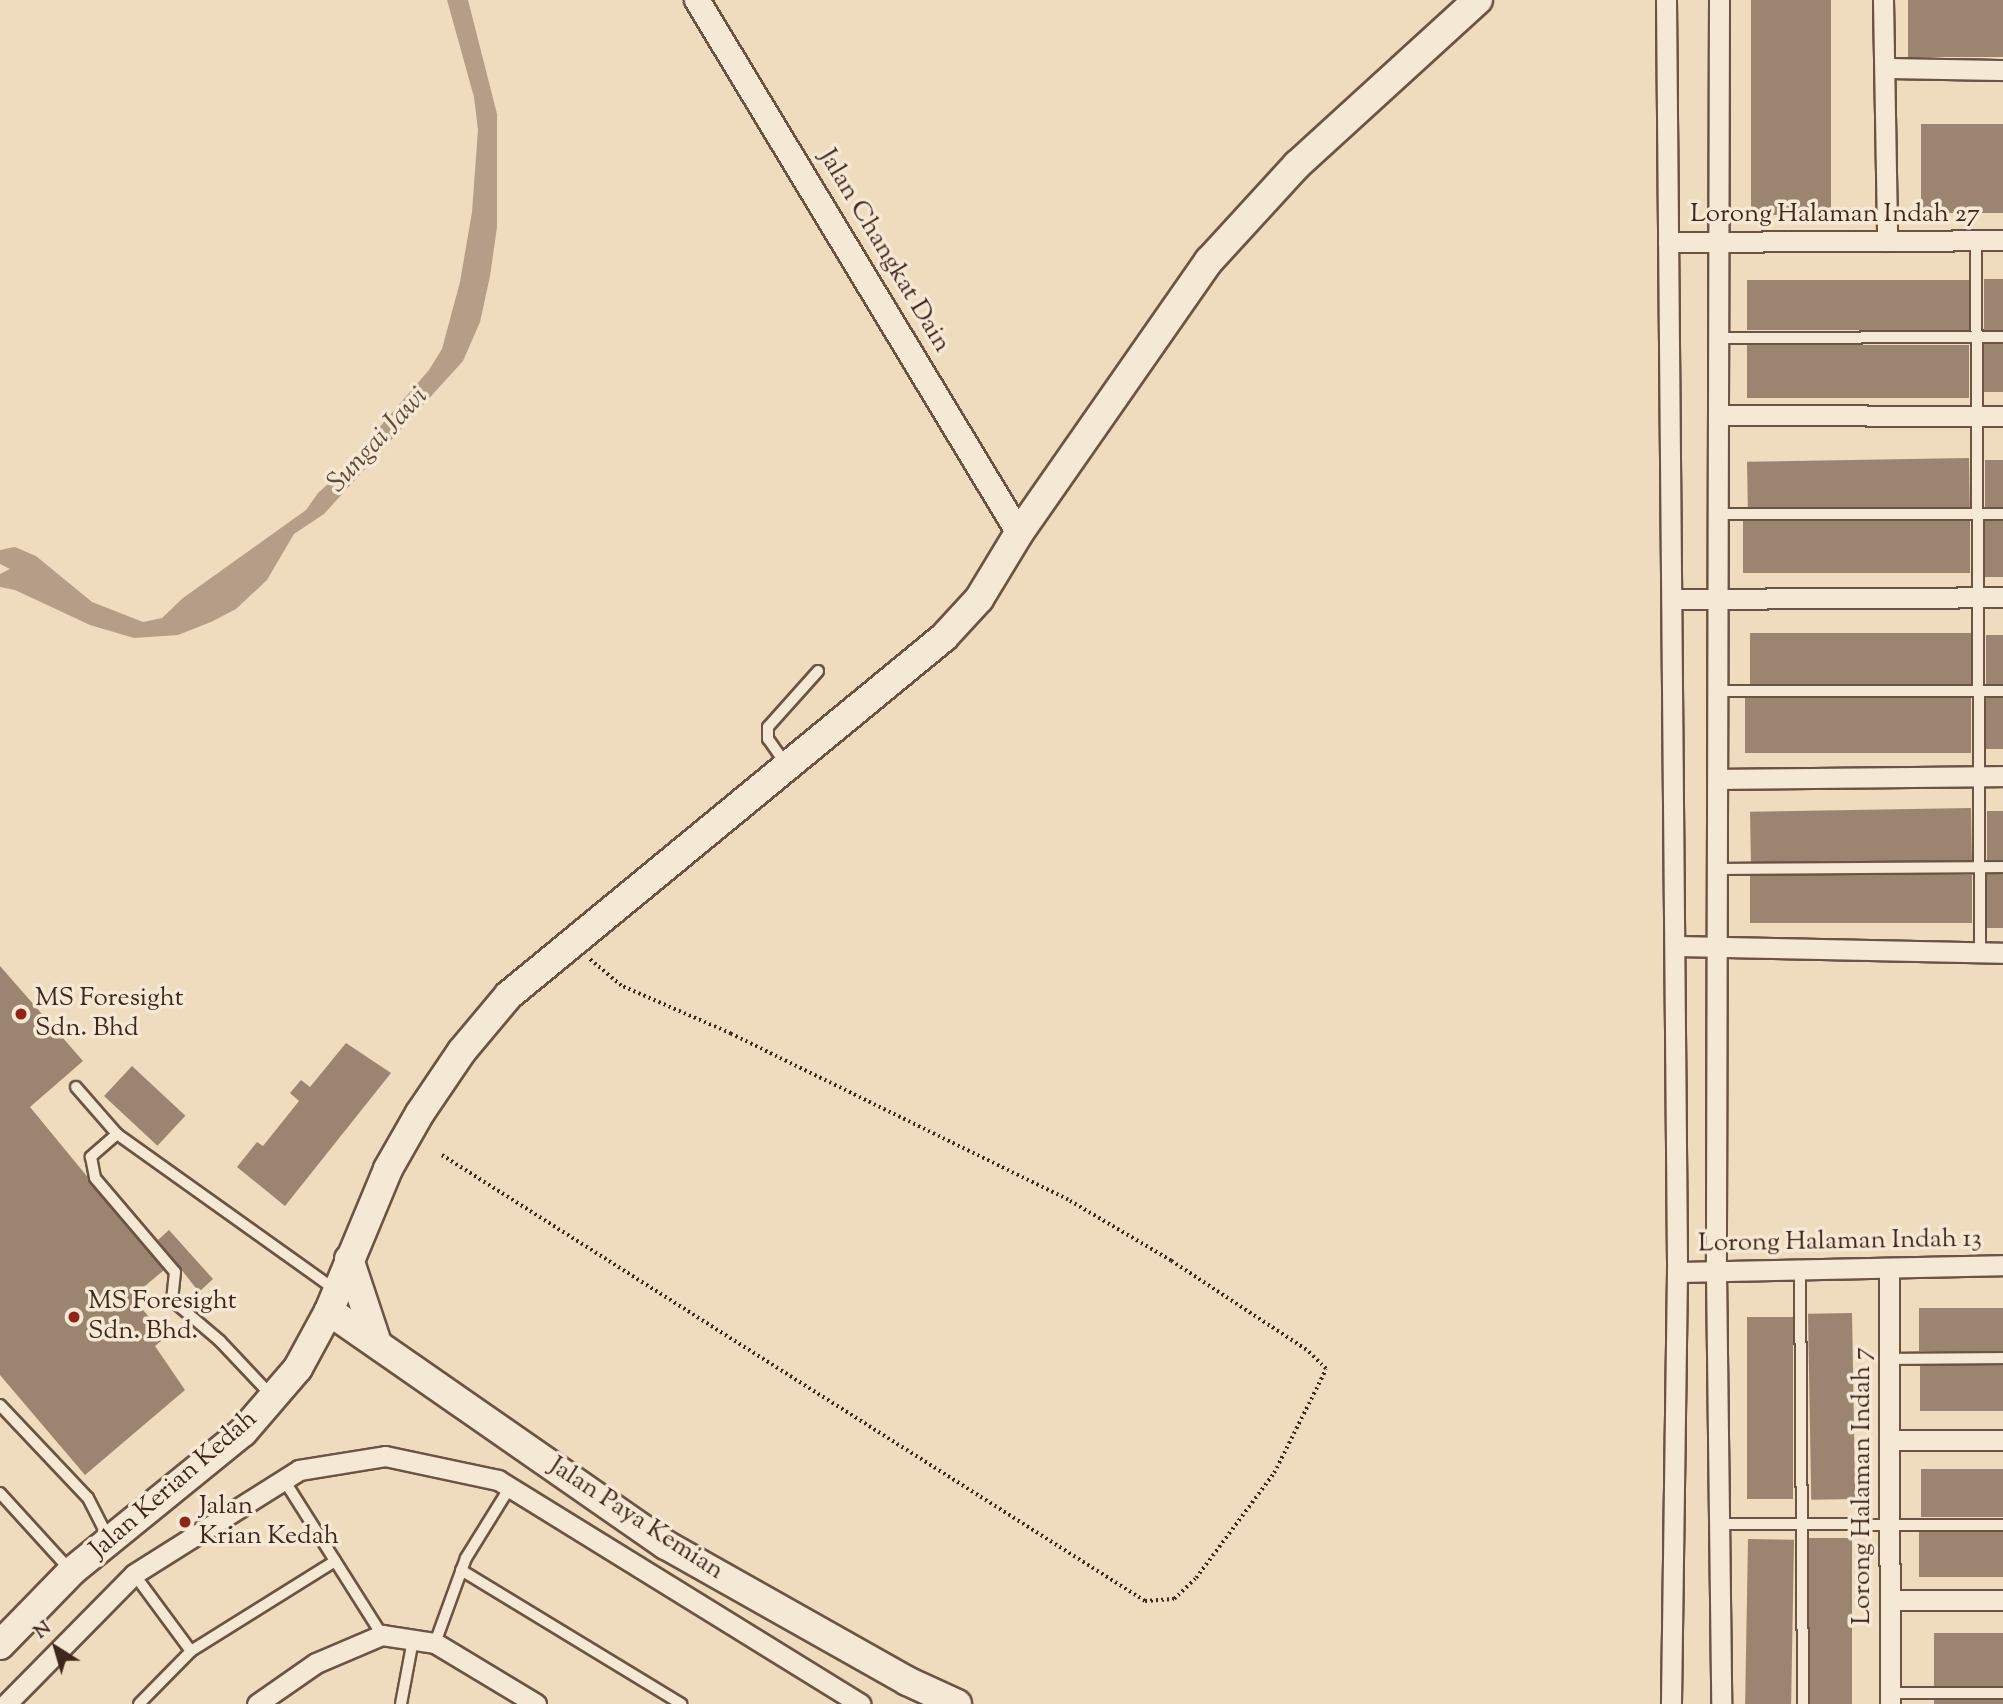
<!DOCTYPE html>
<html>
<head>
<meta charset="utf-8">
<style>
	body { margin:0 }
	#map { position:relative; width:2003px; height:1704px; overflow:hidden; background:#efdbbe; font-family:"Sorts Mill Goudy",serif }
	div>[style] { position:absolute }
	.water>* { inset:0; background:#b49e87 }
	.building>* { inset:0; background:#9b8570; transform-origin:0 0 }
	.path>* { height:3.5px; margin-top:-1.75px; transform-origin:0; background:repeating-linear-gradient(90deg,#40271c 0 2px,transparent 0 5.5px) }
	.roads { filter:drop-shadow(2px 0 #6c5444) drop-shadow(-2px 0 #6c5444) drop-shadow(0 2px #6c5444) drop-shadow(0 -2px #6c5444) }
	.service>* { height:10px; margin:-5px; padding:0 5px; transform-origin:5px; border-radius:5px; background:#f5e8d5 }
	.minor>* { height:19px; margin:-9.5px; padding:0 9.5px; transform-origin:9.5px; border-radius:9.5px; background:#f5e8d5 }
	.tertiary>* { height:24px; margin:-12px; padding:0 12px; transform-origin:12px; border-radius:12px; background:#f5e8d5 }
	.secondary>* { height:28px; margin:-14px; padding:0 14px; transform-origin:14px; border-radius:14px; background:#f5e8d5 }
	.dots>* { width:19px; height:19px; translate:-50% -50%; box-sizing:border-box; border:4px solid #f5e8d5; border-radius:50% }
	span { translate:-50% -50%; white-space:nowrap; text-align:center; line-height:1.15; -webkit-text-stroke:7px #f5e8d5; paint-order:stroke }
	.street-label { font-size:26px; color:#40271c }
	.poi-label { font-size:26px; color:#40271c }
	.left { translate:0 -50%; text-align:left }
	.water-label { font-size:28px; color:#634b3c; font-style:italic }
	.north { position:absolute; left:21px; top:1613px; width:70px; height:70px; -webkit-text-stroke:5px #f5e8d5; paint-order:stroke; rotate:323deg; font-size:19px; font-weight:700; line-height:28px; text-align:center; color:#40271c }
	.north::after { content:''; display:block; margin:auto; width:24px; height:32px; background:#40271c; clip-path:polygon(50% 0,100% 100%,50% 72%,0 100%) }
</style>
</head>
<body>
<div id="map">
	<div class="water">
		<i style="clip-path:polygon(447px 0,468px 0,497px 114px,497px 227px,490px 276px,480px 322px,463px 361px,324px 514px,294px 534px,267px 580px,236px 609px,211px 622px,178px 635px,134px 638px,90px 625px,15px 590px,0 587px,0 574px,10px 569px,0 564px,0 550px,15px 547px,36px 556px,92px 602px,143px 622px,162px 618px,183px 598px,306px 510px,318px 493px,371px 445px,371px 437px,429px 370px,442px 349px,460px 282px,472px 212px,478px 130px,474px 97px)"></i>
	</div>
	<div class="building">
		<i style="left:1751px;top:0;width:80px;height:215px"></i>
		<i style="left:1908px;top:0;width:95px;height:57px"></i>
		<i style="left:2003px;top:124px;width:89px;height:82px;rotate:90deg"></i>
		<i style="left:2003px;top:279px;width:51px;height:19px;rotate:90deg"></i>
		<i style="left:1969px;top:280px;width:50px;height:222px;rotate:90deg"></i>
		<i style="left:2003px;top:344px;width:48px;height:19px;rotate:90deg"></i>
		<i style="left:1747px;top:345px;width:222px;height:53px"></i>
		<i style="left:1969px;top:458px;width:49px;height:222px;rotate:89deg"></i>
		<i style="left:1985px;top:460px;width:18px;height:47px"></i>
		<i style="left:1743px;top:521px;width:227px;height:52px"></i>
		<i style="left:1985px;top:521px;width:18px;height:56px"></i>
		<i style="left:1971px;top:633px;width:51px;height:221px;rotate:90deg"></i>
		<i style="left:1986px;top:635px;width:17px;height:49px"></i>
		<i style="left:1745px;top:698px;width:226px;height:55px"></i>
		<i style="left:1986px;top:698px;width:17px;height:51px"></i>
		<i style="left:1971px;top:808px;width:52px;height:221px;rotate:89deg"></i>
		<i style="left:1987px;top:811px;width:16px;height:49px"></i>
		<i style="left:2003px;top:874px;width:54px;height:16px;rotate:90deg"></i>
		<i style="left:1972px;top:875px;width:48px;height:222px;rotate:90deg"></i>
		<i style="clip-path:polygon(0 966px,83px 1061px,30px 1107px,164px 1270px,132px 1297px,166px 1337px,155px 1346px,185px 1390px,85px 1475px,0 1375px)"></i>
		<i style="clip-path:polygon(346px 1043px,391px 1073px,285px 1206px,237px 1167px,257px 1142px,263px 1146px,299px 1101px,290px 1093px,301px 1080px,310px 1087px)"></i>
		<i style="left:132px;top:1066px;width:73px;height:41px;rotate:43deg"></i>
		<i style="clip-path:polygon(169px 1230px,213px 1279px,199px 1292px,158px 1240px)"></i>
		<i style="left:2003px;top:1308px;width:43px;height:84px;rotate:90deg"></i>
		<i style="left:1852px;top:1313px;width:186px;height:44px;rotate:89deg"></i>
		<i style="left:1793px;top:1317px;width:182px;height:46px;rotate:90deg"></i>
		<i style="left:2003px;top:1365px;width:46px;height:83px;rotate:90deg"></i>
		<i style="left:1921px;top:1469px;width:82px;height:48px"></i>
		<i style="left:1919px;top:1532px;width:84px;height:45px"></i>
		<i style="left:1809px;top:1538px;width:43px;height:166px"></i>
		<i style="left:1748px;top:1539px;width:46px;height:165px;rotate:1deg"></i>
		<i style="left:1934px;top:1633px;width:69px;height:53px"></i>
		<i style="left:1934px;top:1700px;width:69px;height:4px"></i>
	</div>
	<div class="path">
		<i style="left:442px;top:1155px;width:833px;rotate:32.39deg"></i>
		<i style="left:1145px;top:1601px;width:29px;rotate:-4deg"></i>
		<i style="left:1174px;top:1599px;width:30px;rotate:-44deg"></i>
		<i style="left:1196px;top:1578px;width:131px;rotate:-53.4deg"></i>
		<i style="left:1274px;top:1473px;width:116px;rotate:-63.4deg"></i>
		<i style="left:1326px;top:1369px;width:28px;rotate:-136deg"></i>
		<i style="left:1306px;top:1350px;width:162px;rotate:-146.6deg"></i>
		<i style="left:1171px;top:1261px;width:120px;rotate:-149.4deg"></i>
		<i style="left:1068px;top:1200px;width:376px;rotate:-153.8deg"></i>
		<i style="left:731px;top:1034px;width:120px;rotate:-156.4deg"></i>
		<i style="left:621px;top:986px;width:43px;rotate:-139.7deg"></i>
	</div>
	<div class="roads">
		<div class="service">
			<i style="left:1976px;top:240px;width:713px;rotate:89.68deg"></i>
			<i style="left:1720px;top:338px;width:283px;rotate:-0.2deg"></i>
			<i style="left:1721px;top:514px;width:282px"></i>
			<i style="left:1720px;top:691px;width:283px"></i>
			<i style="left:785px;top:763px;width:29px;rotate:-125deg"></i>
			<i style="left:768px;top:739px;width:12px;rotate:-90deg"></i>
			<i style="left:768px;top:727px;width:75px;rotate:-48.2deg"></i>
			<i style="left:1721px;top:869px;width:282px;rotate:-0.4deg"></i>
			<i style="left:76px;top:1087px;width:62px;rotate:48.9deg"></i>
			<i style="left:117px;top:1134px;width:269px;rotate:35.5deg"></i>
			<i style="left:117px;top:1134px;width:35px;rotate:139deg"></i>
			<i style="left:91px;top:1157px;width:21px;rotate:79deg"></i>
			<i style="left:95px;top:1178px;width:123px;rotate:49.6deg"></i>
			<i style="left:175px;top:1272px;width:28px;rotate:96deg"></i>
			<i style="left:172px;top:1300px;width:63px;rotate:40.5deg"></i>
			<i style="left:220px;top:1341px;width:73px;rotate:46.7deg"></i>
			<i style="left:1800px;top:1269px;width:435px;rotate:89.6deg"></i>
			<i style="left:1890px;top:1359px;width:113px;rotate:-0.5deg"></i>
			<i style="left:0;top:1405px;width:128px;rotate:46.6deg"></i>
			<i style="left:88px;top:1498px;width:44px;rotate:62.9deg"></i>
			<i style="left:284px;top:1480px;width:183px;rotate:57.7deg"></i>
			<i style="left:0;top:1493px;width:105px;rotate:47.7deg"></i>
			<i style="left:1719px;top:1524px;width:284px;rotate:0.2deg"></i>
			<i style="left:461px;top:1570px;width:258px;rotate:31.3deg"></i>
			<i style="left:134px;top:1574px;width:96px;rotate:53.5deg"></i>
			<i style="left:435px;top:1643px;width:90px;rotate:-70deg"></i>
			<i style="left:466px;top:1558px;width:84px;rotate:-58.2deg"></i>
			<i style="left:1890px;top:1693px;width:113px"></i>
			<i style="left:139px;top:1704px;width:74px;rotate:-45.5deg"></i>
			<i style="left:191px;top:1651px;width:170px;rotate:-32deg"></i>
			<i style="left:401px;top:1704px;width:65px;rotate:-79.4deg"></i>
		</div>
		<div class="minor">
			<i style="left:1666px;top:0;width:1272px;rotate:89.5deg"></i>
			<i style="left:1677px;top:1272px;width:432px;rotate:90.8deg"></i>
			<i style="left:1719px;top:0;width:1271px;rotate:90.14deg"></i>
			<i style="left:1716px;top:1271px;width:433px;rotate:89.3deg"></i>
			<i style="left:1883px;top:0;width:241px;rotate:89deg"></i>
			<i style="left:1885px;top:68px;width:118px;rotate:1deg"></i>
			<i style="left:1668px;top:242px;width:335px;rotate:-0.3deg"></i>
			<i style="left:1720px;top:415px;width:283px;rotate:0.2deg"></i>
			<i style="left:1672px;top:599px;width:331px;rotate:-0.3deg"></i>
			<i style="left:1721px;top:779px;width:282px;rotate:-0.6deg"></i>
			<i style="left:1675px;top:946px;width:328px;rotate:1.2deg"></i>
			<i style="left:1889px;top:1268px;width:436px;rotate:89.9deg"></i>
			<i style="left:1677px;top:1272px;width:326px;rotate:-1.2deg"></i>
			<i style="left:1890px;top:1440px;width:113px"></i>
			<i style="left:1890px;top:1600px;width:113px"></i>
			<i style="left:6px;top:1704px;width:182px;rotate:-45.4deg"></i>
			<i style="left:134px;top:1574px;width:195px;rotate:-32.2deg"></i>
			<i style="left:299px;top:1470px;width:87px;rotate:-9.2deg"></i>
			<i style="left:385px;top:1456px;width:116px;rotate:12deg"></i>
			<i style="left:498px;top:1480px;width:426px;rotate:31.7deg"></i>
			<i style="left:257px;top:1704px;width:72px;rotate:-34.8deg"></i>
			<i style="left:316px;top:1663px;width:72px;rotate:-23deg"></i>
			<i style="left:382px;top:1635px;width:54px;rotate:8.6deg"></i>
			<i style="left:435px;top:1643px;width:118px;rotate:31.1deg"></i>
		</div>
		<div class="tertiary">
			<i style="left:697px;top:0;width:623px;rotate:58.86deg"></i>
		</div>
		<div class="secondary">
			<i style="left:349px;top:1259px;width:85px;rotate:71.6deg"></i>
			<i style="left:329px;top:1311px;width:410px;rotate:34.8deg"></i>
			<i style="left:666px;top:1545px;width:277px;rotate:29.4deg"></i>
			<i style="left:907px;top:1681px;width:55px;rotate:24.7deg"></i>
			<i style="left:0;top:1645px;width:103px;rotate:-45.8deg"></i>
			<i style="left:72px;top:1571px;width:220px;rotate:-39.1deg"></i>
			<i style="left:243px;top:1432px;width:84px;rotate:-49.3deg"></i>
			<i style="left:298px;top:1368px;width:65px;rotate:-61.5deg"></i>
			<i style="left:329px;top:1311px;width:154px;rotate:-67.4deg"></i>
			<i style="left:388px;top:1169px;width:64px;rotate:-60.3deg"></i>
			<i style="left:420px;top:1113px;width:75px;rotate:-55.9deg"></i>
			<i style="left:462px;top:1051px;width:73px;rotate:-50deg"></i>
			<i style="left:509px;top:995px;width:563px;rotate:-39.45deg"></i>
			<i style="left:944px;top:637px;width:52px;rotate:-47.4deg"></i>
			<i style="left:979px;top:599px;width:77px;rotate:-58.8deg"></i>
			<i style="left:1019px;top:533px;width:332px;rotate:-55.1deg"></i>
			<i style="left:1209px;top:261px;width:130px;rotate:-47.5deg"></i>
			<i style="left:1297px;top:165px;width:245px;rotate:-42.4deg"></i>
		</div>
	</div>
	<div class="dots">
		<i style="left:21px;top:1014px;background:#8f2418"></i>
		<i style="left:74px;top:1317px;background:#8f2418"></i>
		<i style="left:185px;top:1522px;background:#8f2418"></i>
	</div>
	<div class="street-label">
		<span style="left:1835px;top:215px">Lorong Halaman Indah 27</span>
		<span style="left:884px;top:251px;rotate:59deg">Jalan Changkat Dain</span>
		<span style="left:1840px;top:1242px;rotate:-1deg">Lorong Halaman Indah 13</span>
		<span style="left:174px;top:1485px;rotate:-41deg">Jalan Kerian Kedah</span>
		<span style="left:1863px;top:1486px;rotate:-90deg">Lorong Halaman Indah 7</span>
		<span style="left:636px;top:1519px;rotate:33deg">Jalan Paya Kemian</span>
	</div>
	<div class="poi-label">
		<span class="left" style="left:35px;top:1014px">MS Foresight<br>Sdn. Bhd</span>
		<span class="left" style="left:88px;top:1317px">MS Foresight<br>Sdn. Bhd.</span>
		<span class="left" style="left:199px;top:1522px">Jalan<br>Krian Kedah</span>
	</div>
	<div class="water-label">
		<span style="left:378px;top:440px;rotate:-47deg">Sungai Jawi</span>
	</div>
	<div class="north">N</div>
</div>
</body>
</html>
